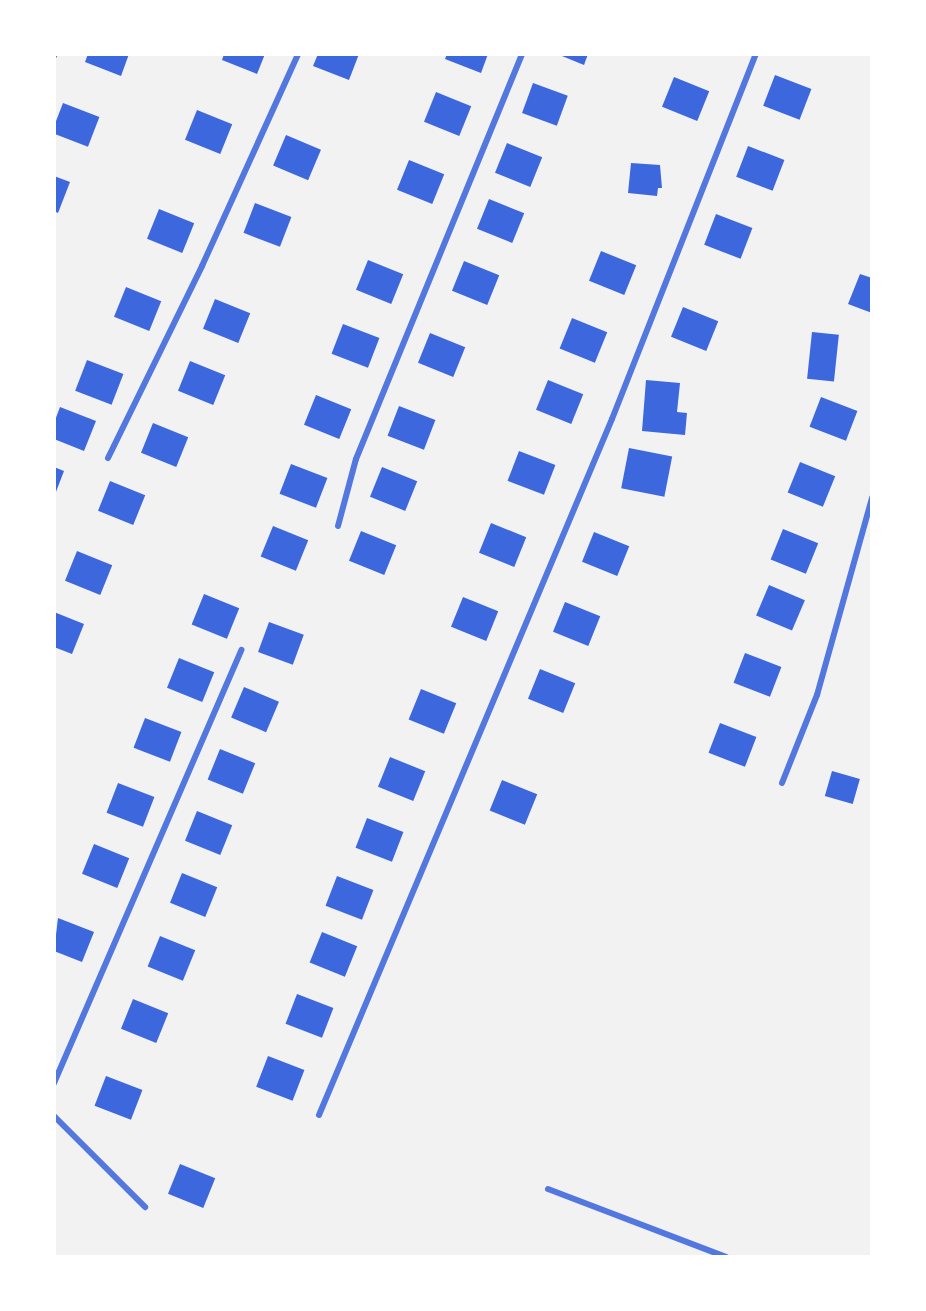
<!DOCTYPE html>
<html>
<head>
<meta charset="utf-8">
<style>
	body { margin:0 }
	#map { position:relative; width:926px; height:1311px; overflow:hidden; background:#f2f2f2; font-family:Helvetica,sans-serif }
	div>[style] { position:absolute }
	.building>* { inset:0; background:#3d67dc; transform-origin:0 0 }
	.minor>* { height:6px; margin:-3px; padding:0 3px; transform-origin:3px; border-radius:3px; background:#5277de }
	span { translate:-50% -50%; white-space:nowrap; text-align:center; line-height:1.15; -webkit-text-stroke:4.5px #fff; paint-order:stroke }
	.frame { position:absolute; inset:0; border:56px solid #fff; pointer-events:none }
</style>
</head>
<body>
<div id="map">
	<div class="building">
		<i style="clip-path:polygon(88px 54px,129px 54px,121px 76px,85px 62px)"></i>
		<i style="clip-path:polygon(224px 54px,265px 54px,257px 74px,222px 60px)"></i>
		<i style="clip-path:polygon(318px 54px,359px 54px,349px 80px,313px 66px)"></i>
		<i style="clip-path:polygon(447px 54px,488px 54px,481px 73px,445px 59px)"></i>
		<i style="clip-path:polygon(557px 54px,588px 54px,584px 65px)"></i>
		<i style="left:775px;top:75px;width:39px;height:33px;rotate:21deg"></i>
		<i style="left:674px;top:77px;width:38px;height:32px;rotate:22deg"></i>
		<i style="left:533px;top:83px;width:37px;height:32px;rotate:20deg"></i>
		<i style="left:436px;top:92px;width:38px;height:32px;rotate:22deg"></i>
		<i style="left:63px;top:103px;width:39px;height:32px;rotate:21deg"></i>
		<i style="left:197px;top:110px;width:38px;height:32px;rotate:22deg"></i>
		<i style="left:286px;top:135px;width:38px;height:33px;rotate:23deg"></i>
		<i style="left:507px;top:143px;width:38px;height:32px;rotate:22deg"></i>
		<i style="left:748px;top:146px;width:39px;height:33px;rotate:21deg"></i>
		<i style="left:409px;top:160px;width:38px;height:32px;rotate:22deg"></i>
		<i style="clip-path:polygon(631px 163px,660px 165px,662px 188px,658px 188px,657px 196px,628px 193px)"></i>
		<i style="clip-path:polygon(54px 176px,70px 182px,58px 213px,54px 211px)"></i>
		<i style="left:489px;top:199px;width:38px;height:32px;rotate:22deg"></i>
		<i style="left:255px;top:203px;width:39px;height:32px;rotate:21deg"></i>
		<i style="left:159px;top:209px;width:38px;height:32px;rotate:22deg"></i>
		<i style="left:716px;top:214px;width:39px;height:33px;rotate:21deg"></i>
		<i style="left:601px;top:251px;width:38px;height:32px;rotate:22deg"></i>
		<i style="left:368px;top:260px;width:38px;height:32px;rotate:22deg"></i>
		<i style="left:464px;top:261px;width:38px;height:32px;rotate:22deg"></i>
		<i style="clip-path:polygon(860px 274px,872px 278px,872px 313px,848px 304px)"></i>
		<i style="left:126px;top:287px;width:38px;height:32px;rotate:22deg"></i>
		<i style="left:215px;top:299px;width:38px;height:32px;rotate:22deg"></i>
		<i style="left:683px;top:307px;width:38px;height:32px;rotate:22deg"></i>
		<i style="left:572px;top:318px;width:38px;height:33px;rotate:22deg"></i>
		<i style="left:343px;top:324px;width:39px;height:32px;rotate:21deg"></i>
		<i style="left:812px;top:332px;width:27px;height:47px;rotate:6deg"></i>
		<i style="left:430px;top:333px;width:38px;height:32px;rotate:22deg"></i>
		<i style="left:87px;top:360px;width:39px;height:33px;rotate:21deg"></i>
		<i style="left:190px;top:361px;width:38px;height:32px;rotate:22deg"></i>
		<i style="left:548px;top:380px;width:38px;height:32px;rotate:22deg"></i>
		<i style="clip-path:polygon(646px 380px,680px 383px,677px 412px,687px 413px,685px 435px,642px 431px)"></i>
		<i style="left:316px;top:395px;width:38px;height:32px;rotate:22deg"></i>
		<i style="left:821px;top:397px;width:39px;height:32px;rotate:21deg"></i>
		<i style="left:399px;top:406px;width:39px;height:32px;rotate:21deg"></i>
		<i style="clip-path:polygon(60px 407px,96px 421px,84px 451px,54px 439px,54px 423px)"></i>
		<i style="left:153px;top:423px;width:38px;height:32px;rotate:22deg"></i>
		<i style="left:629px;top:448px;width:44px;height:41px;rotate:11deg"></i>
		<i style="left:519px;top:451px;width:39px;height:32px;rotate:21deg"></i>
		<i style="left:800px;top:462px;width:38px;height:33px;rotate:22deg"></i>
		<i style="left:291px;top:464px;width:39px;height:32px;rotate:21deg"></i>
		<i style="clip-path:polygon(54px 467px,64px 471px,54px 497px)"></i>
		<i style="left:382px;top:467px;width:38px;height:32px;rotate:22deg"></i>
		<i style="left:110px;top:481px;width:38px;height:32px;rotate:22deg"></i>
		<i style="left:491px;top:523px;width:38px;height:32px;rotate:22deg"></i>
		<i style="left:273px;top:526px;width:38px;height:33px;rotate:22deg"></i>
		<i style="left:783px;top:529px;width:38px;height:33px;rotate:22deg"></i>
		<i style="left:361px;top:531px;width:38px;height:32px;rotate:22deg"></i>
		<i style="left:594px;top:532px;width:38px;height:32px;rotate:22deg"></i>
		<i style="left:77px;top:551px;width:38px;height:32px;rotate:22deg"></i>
		<i style="left:769px;top:585px;width:39px;height:33px;rotate:23deg"></i>
		<i style="left:204px;top:594px;width:38px;height:33px;rotate:22deg"></i>
		<i style="left:463px;top:597px;width:38px;height:32px;rotate:22deg"></i>
		<i style="left:565px;top:602px;width:38px;height:32px;rotate:22deg"></i>
		<i style="clip-path:polygon(54px 612px,84px 624px,72px 654px,54px 647px)"></i>
		<i style="left:269px;top:622px;width:37px;height:32px;rotate:20deg"></i>
		<i style="left:745px;top:653px;width:39px;height:32px;rotate:21deg"></i>
		<i style="left:179px;top:658px;width:38px;height:32px;rotate:22deg"></i>
		<i style="left:540px;top:669px;width:38px;height:32px;rotate:22deg"></i>
		<i style="left:244px;top:687px;width:38px;height:33px;rotate:23deg"></i>
		<i style="left:421px;top:689px;width:38px;height:33px;rotate:22deg"></i>
		<i style="left:145px;top:718px;width:39px;height:32px;rotate:21deg"></i>
		<i style="left:720px;top:723px;width:39px;height:32px;rotate:21deg"></i>
		<i style="left:220px;top:749px;width:38px;height:33px;rotate:22deg"></i>
		<i style="left:390px;top:757px;width:38px;height:32px;rotate:22deg"></i>
		<i style="left:832px;top:771px;width:29px;height:26px;rotate:16deg"></i>
		<i style="left:502px;top:780px;width:38px;height:33px;rotate:22deg"></i>
		<i style="left:118px;top:783px;width:39px;height:32px;rotate:21deg"></i>
		<i style="left:197px;top:811px;width:38px;height:32px;rotate:22deg"></i>
		<i style="left:367px;top:818px;width:39px;height:32px;rotate:21deg"></i>
		<i style="left:94px;top:844px;width:38px;height:32px;rotate:22deg"></i>
		<i style="left:182px;top:873px;width:38px;height:32px;rotate:22deg"></i>
		<i style="left:337px;top:876px;width:39px;height:32px;rotate:21deg"></i>
		<i style="clip-path:polygon(58px 918px,94px 932px,82px 962px,54px 951px)"></i>
		<i style="left:322px;top:932px;width:38px;height:33px;rotate:22deg"></i>
		<i style="left:160px;top:936px;width:38px;height:33px;rotate:22deg"></i>
		<i style="left:297px;top:994px;width:39px;height:32px;rotate:21deg"></i>
		<i style="left:133px;top:999px;width:38px;height:32px;rotate:22deg"></i>
		<i style="left:268px;top:1056px;width:39px;height:33px;rotate:21deg"></i>
		<i style="left:106px;top:1076px;width:39px;height:32px;rotate:21deg"></i>
		<i style="left:180px;top:1164px;width:38px;height:32px;rotate:22deg"></i>
	</div>
	<div class="minor">
		<i style="left:54px;top:56px;width:2px;rotate:-63deg"></i>
		<i style="left:108px;top:458px;width:214px;rotate:-63.9deg"></i>
		<i style="left:202px;top:266px;width:233px;rotate:-65.6deg"></i>
		<i style="left:338px;top:526px;width:69px;rotate:-75deg"></i>
		<i style="left:356px;top:459px;width:438px;rotate:-67.7deg"></i>
		<i style="left:782px;top:783px;width:95px;rotate:-68.3deg"></i>
		<i style="left:817px;top:695px;width:205px;rotate:-74.4deg"></i>
		<i style="left:54px;top:1083px;width:472px;rotate:-66.6deg"></i>
		<i style="left:319px;top:1115px;width:755px;rotate:-67.17deg"></i>
		<i style="left:612px;top:419px;width:392px;rotate:-68.5deg"></i>
		<i style="left:54px;top:1116px;width:129px;rotate:45deg"></i>
		<i style="left:548px;top:1189px;width:191px;rotate:20.9deg"></i>
	</div>
	<div class="frame"></div>
</div>
</body>
</html>
